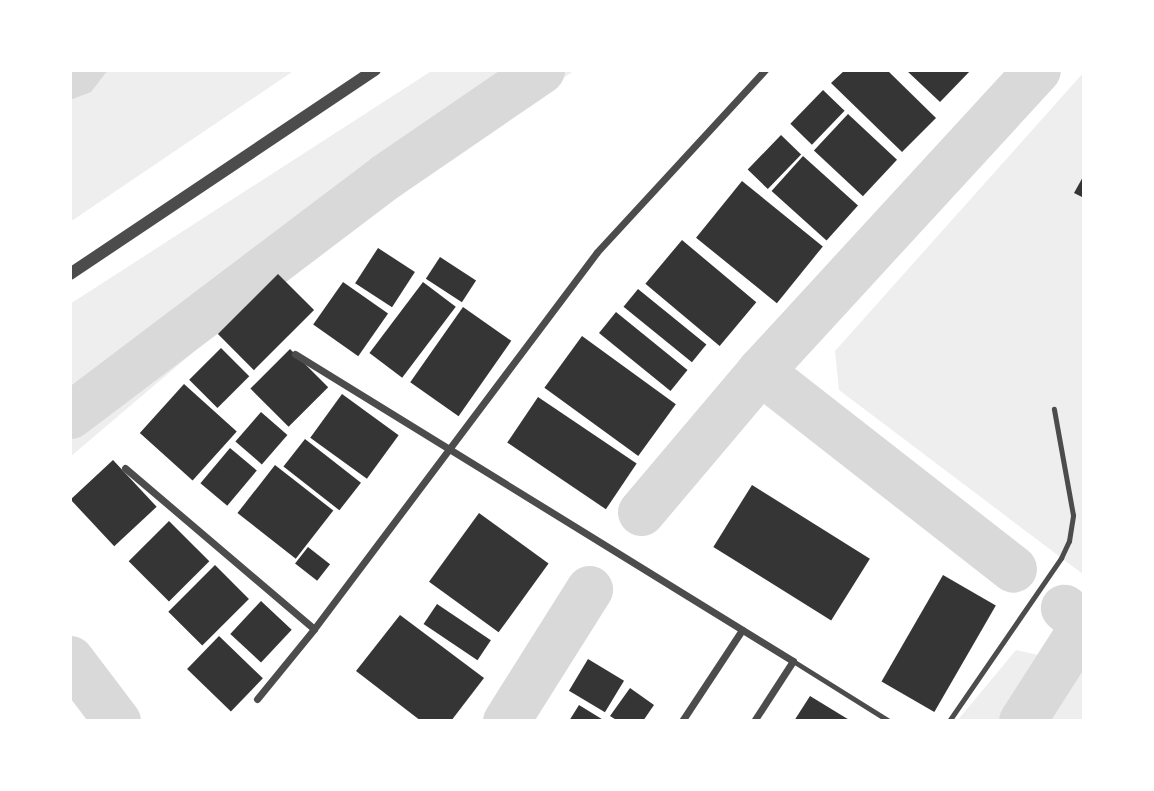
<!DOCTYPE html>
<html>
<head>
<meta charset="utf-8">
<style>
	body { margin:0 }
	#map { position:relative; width:1154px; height:791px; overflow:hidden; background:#fff; font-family:"Noto Sans",sans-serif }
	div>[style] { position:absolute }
	.green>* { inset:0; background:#eee }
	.water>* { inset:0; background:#d9d9d9 }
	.canal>* { height:47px; margin:-23.5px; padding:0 23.5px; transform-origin:23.5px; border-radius:23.5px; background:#d9d9d9 }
	.building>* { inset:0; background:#353535; transform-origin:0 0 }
	.service>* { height:5px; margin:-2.5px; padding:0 2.5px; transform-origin:2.5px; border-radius:2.5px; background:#4c4c4c }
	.minor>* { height:7px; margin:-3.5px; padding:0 3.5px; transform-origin:3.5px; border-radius:3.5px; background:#4c4c4c }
	.tertiary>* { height:12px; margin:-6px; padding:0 6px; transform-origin:6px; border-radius:6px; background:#4c4c4c }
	span { translate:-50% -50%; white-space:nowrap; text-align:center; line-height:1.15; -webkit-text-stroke:5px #fff; paint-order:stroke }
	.frame { position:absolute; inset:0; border:72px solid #fff; pointer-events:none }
</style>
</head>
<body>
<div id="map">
	<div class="green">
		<i style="clip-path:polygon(70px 70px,295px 70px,70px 222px)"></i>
		<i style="clip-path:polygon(433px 70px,574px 71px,375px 198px,70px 457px,70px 304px)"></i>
		<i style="clip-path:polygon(1084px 72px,1084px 575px,839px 390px,835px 351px)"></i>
		<i style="clip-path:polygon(1016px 650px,1084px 665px,1084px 721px,957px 721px)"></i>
	</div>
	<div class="water">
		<i style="clip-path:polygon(70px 70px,108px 70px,91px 92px,70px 100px)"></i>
	</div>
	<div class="canal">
		<i style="left:760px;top:371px;width:321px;rotate:38deg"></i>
		<i style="left:70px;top:415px;width:396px;rotate:-37.1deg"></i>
		<i style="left:386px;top:176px;width:188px;rotate:-34.4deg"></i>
		<i style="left:641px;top:512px;width:185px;rotate:-49.8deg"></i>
		<i style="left:760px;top:371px;width:409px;rotate:-47.4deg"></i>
		<i style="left:70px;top:659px;width:78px;rotate:52.8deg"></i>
		<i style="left:506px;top:721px;width:156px;rotate:-57.8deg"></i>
		<i style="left:1022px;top:721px;width:115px;rotate:-57.4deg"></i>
		<i style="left:1084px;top:624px;width:26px;rotate:-141deg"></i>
	</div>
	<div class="building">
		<i style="clip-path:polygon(845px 70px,887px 70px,936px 118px,902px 152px,831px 83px)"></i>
		<i style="clip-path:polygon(906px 70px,971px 70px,940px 102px)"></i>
		<i style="left:823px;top:90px;width:30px;height:47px;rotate:44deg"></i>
		<i style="left:848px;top:114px;width:67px;height:50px;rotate:43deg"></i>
		<i style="left:781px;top:135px;width:28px;height:48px;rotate:44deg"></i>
		<i style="left:803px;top:156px;width:74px;height:47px;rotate:42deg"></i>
		<i style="clip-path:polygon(1084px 175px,1084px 198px,1074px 193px)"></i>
		<i style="left:742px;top:181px;width:104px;height:73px;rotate:39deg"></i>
		<i style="left:682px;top:240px;width:97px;height:57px;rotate:40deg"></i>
		<i style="left:378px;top:248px;width:44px;height:42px;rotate:33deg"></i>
		<i style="left:440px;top:257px;width:43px;height:26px;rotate:33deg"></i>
		<i style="left:278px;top:274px;width:51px;height:85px;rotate:45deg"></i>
		<i style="left:343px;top:282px;width:55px;height:52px;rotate:35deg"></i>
		<i style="left:423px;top:282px;width:41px;height:89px;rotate:37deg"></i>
		<i style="left:638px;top:289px;width:88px;height:23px;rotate:39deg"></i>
		<i style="left:463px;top:307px;width:59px;height:92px;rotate:35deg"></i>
		<i style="left:616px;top:312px;width:92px;height:27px;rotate:39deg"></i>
		<i style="left:582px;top:336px;width:116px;height:64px;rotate:36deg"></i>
		<i style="left:221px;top:348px;width:40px;height:45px;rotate:45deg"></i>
		<i style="left:290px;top:349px;width:54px;height:56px;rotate:45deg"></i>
		<i style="left:184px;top:384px;width:71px;height:66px;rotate:42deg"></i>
		<i style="left:342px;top:394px;width:70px;height:54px;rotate:36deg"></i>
		<i style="left:538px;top:397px;width:119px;height:55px;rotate:34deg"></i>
		<i style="left:261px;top:412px;width:35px;height:39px;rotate:41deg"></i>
		<i style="left:305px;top:439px;width:71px;height:35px;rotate:38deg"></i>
		<i style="left:230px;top:448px;width:35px;height:46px;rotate:40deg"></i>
		<i style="left:113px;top:460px;width:64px;height:58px;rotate:47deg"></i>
		<i style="left:275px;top:465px;width:74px;height:61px;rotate:38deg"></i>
		<i style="left:752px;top:485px;width:139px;height:73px;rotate:32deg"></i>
		<i style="left:479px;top:513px;width:86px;height:85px;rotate:36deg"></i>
		<i style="left:169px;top:521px;width:57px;height:57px;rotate:45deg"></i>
		<i style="left:308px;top:547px;width:28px;height:21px;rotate:38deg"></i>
		<i style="left:215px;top:565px;width:48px;height:66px;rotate:45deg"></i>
		<i style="left:943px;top:575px;width:61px;height:123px;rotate:30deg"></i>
		<i style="left:261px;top:601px;width:42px;height:45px;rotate:43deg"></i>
		<i style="left:437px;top:604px;width:65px;height:24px;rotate:34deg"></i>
		<i style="clip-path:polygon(400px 615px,484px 678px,451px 721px,421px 721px,356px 671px)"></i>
		<i style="left:219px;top:636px;width:61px;height:46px;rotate:44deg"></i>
		<i style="left:588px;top:659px;width:42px;height:37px;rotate:31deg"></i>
		<i style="clip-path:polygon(630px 688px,654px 705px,643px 721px,618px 721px,610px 716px)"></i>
		<i style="clip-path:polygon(810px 696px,851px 721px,794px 721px)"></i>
		<i style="clip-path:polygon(579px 705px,605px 721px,569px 721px)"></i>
	</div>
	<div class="service">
		<i style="left:793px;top:661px;width:113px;rotate:32deg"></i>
		<i style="left:949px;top:721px;width:198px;rotate:-55.5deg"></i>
		<i style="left:1061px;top:558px;width:19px;rotate:-65deg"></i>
		<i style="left:1069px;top:541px;width:26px;rotate:-81deg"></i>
		<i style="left:1073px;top:515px;width:108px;rotate:-100.2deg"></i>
	</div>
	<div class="minor">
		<i style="left:295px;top:354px;width:585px;rotate:31.65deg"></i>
		<i style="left:793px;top:661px;width:72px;rotate:123deg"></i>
		<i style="left:125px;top:468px;width:248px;rotate:40.4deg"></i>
		<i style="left:257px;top:699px;width:90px;rotate:-50.8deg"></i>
		<i style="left:314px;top:629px;width:471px;rotate:-53.1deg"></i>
		<i style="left:597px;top:252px;width:248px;rotate:-47.3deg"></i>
		<i style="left:682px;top:721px;width:109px;rotate:-56.6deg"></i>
	</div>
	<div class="tertiary">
		<i style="left:70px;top:274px;width:367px;rotate:-33.8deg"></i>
	</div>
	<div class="frame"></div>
</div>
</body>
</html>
